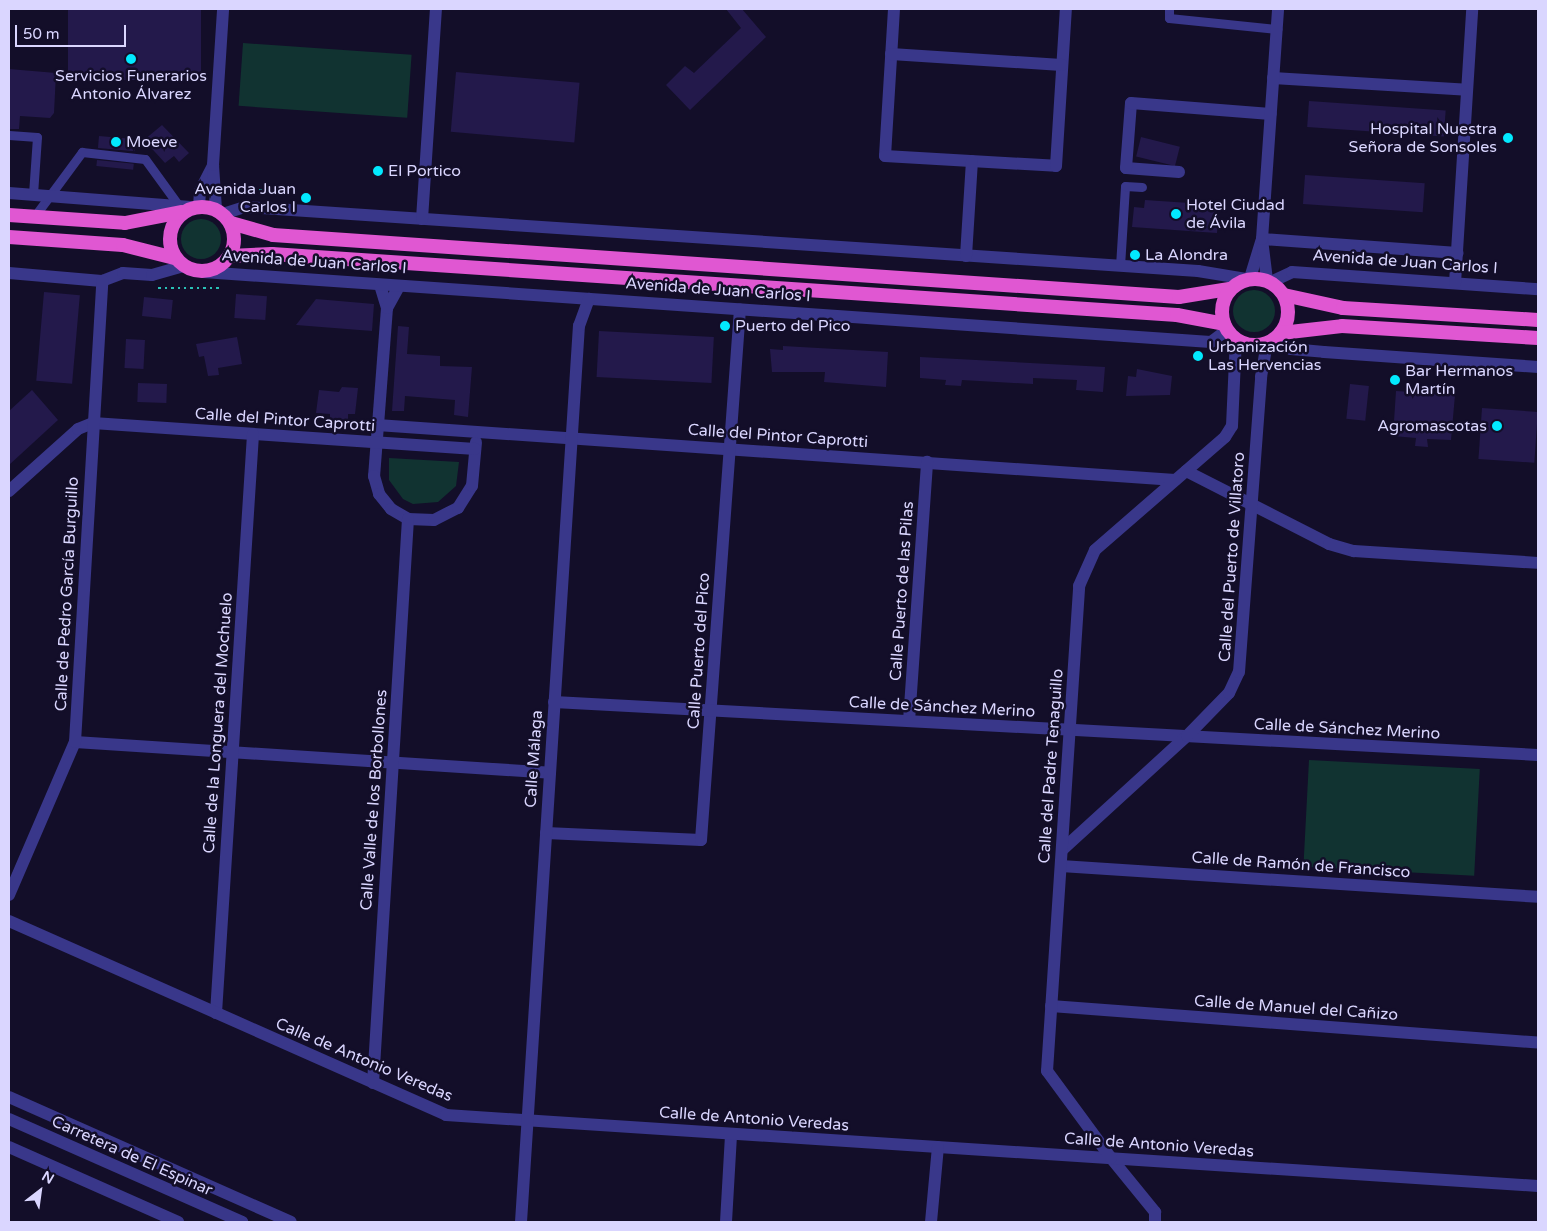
<!DOCTYPE html>
<html>
<head>
<meta charset="utf-8">
<style>
	body { margin:0 }
	#map { position:relative; width:1547px; height:1231px; overflow:hidden; background:#130e29; font-family:"Varela Round",sans-serif }
	div>[style] { position:absolute }
	.green>* { inset:0; background:#113331; transform-origin:0 0 }
	.round { border-radius:50% }
	.building>* { inset:0; background:#23194b; transform-origin:0 0 }
	.path>* { height:2.5px; margin-top:-1.25px; transform-origin:0; background:repeating-linear-gradient(90deg,#29c0b6 0 2.5px,transparent 0 6.5px) }
	.service>* { height:9px; margin:-4.5px; padding:0 4.5px; transform-origin:4.5px; border-radius:4.5px; background:#39378a }
	.minor>* { height:12px; margin:-6px; padding:0 6px; transform-origin:6px; border-radius:6px; background:#39378a }
	.tertiary>* { height:12px; margin:-6px; padding:0 6px; transform-origin:6px; border-radius:6px; background:#39378a }
	.trunk>* { height:14px; margin:-7px; padding:0 7px; transform-origin:7px; border-radius:7px; background:#e057d2 }
	.trunk>.ring { margin:-7px; padding:0; box-sizing:content-box; background:none; border:14px solid #e057d2; border-radius:50% }
	.dots>* { width:14px; height:14px; translate:-50% -50%; box-sizing:border-box; border:2px solid #130e29; border-radius:50% }
	span { translate:-50% -50%; white-space:nowrap; text-align:center; line-height:1.15; -webkit-text-stroke:5px #130e29; paint-order:stroke }
	.poi-label { font-size:16px; color:#dad6ff }
	.right { translate:-100% -50%; text-align:right }
	.left { translate:0 -50%; text-align:left }
	.street-label { font-size:16px; color:#dad6ff }
	.frame { position:absolute; inset:0; border:10px solid #dad6ff; pointer-events:none }
	.north { position:absolute; left:15px; top:1166px; width:50px; height:50px; -webkit-text-stroke:4px #130e29; paint-order:stroke; rotate:30deg; font-size:14px; font-weight:700; line-height:20px; text-align:center; color:#dad6ff }
	.north::after { content:''; display:block; margin:auto; width:18px; height:22px; background:#dad6ff; clip-path:polygon(50% 0,100% 100%,50% 72%,0 100%) }
	.scale { position:absolute; left:15px; top:25px; width:111px; height:22px; box-sizing:border-box; border:2px solid #dad6ff; border-top:0; padding-left:6px; font-size:15px; line-height:18px; white-space:nowrap; color:#dad6ff; -webkit-text-stroke:4px #130e29; paint-order:stroke }
</style>
</head>
<body>
<div id="map">
	<div class="green">
		<i style="left:243px;top:43px;width:169px;height:63px;rotate:4deg"></i>
		<i class="round" style="left:181px;top:219px;width:40px;height:40px"></i>
		<i class="round" style="left:1233px;top:290px;width:42px;height:42px"></i>
		<i style="clip-path:polygon(389px 458px,459px 462px,456px 486px,438px 502px,413px 504px,403px 499px,389px 480px)"></i>
		<i style="left:1309px;top:760px;width:171px;height:107px;rotate:3deg"></i>
	</div>
	<div class="building">
		<i style="left:68px;top:9px;width:133px;height:71px"></i>
		<i style="clip-path:polygon(726px 9px,742px 9px,766px 37px,690px 110px,666px 85px,685px 66px,694px 73px,741px 28px)"></i>
		<i style="clip-path:polygon(9px 69px,56px 73px,54px 113px,50px 118px,20px 116px,19px 129px,9px 129px)"></i>
		<i style="left:456px;top:72px;width:124px;height:60px;rotate:5deg"></i>
		<i style="left:1309px;top:101px;width:137px;height:26px;rotate:4deg"></i>
		<i style="clip-path:polygon(162px 125px,189px 153px,179px 162px,174px 156px,165px 163px,144px 140px)"></i>
		<i style="left:99px;top:136px;width:37px;height:12px;rotate:5deg"></i>
		<i style="left:1141px;top:137px;width:40px;height:20px;rotate:14deg"></i>
		<i style="left:97px;top:160px;width:37px;height:6px;rotate:6deg"></i>
		<i style="left:1305px;top:175px;width:120px;height:29px;rotate:4deg"></i>
		<i style="clip-path:polygon(1145px 200px,1219px 205px,1217px 233px,1132px 227px,1134px 207px,1144px 208px)"></i>
		<i style="left:44px;top:292px;width:36px;height:89px;rotate:5deg"></i>
		<i style="left:236px;top:294px;width:31px;height:24px;rotate:4deg"></i>
		<i style="left:144px;top:297px;width:29px;height:19px;rotate:6deg"></i>
		<i style="clip-path:polygon(316px 299px,374px 304px,372px 331px,296px 325px)"></i>
		<i style="clip-path:polygon(398px 326px,409px 327px,407px 354px,440px 356px,440px 366px,472px 367px,468px 417px,454px 415px,455px 400px,405px 396px,404px 411px,392px 411px)"></i>
		<i style="left:599px;top:331px;width:115px;height:46px;rotate:3deg"></i>
		<i style="clip-path:polygon(237px 337px,242px 364px,218px 368px,219px 375px,208px 376px,204px 356px,199px 357px,196px 344px)"></i>
		<i style="left:126px;top:339px;width:19px;height:29px;rotate:3deg"></i>
		<i style="clip-path:polygon(783px 346px,888px 352px,886px 387px,824px 382px,825px 372px,772px 372px,770px 349px,783px 350px)"></i>
		<i style="clip-path:polygon(920px 357px,1105px 367px,1103px 392px,1076px 390px,1077px 380px,1033px 378px,1033px 384px,962px 380px,961px 386px,945px 385px,946px 380px,920px 378px)"></i>
		<i style="clip-path:polygon(1137px 369px,1172px 376px,1170px 395px,1126px 396px,1128px 376px,1136px 377px)"></i>
		<i style="left:138px;top:383px;width:29px;height:19px;rotate:2deg"></i>
		<i style="left:1350px;top:384px;width:19px;height:35px;rotate:6deg"></i>
		<i style="clip-path:polygon(342px 387px,358px 388px,355px 414px,348px 414px,348px 420px,330px 419px,330px 414px,316px 413px,319px 390px,339px 392px)"></i>
		<i style="clip-path:polygon(32px 390px,58px 420px,9px 465px,9px 411px)"></i>
		<i style="clip-path:polygon(1396px 391px,1455px 395px,1451px 440px,1427px 439px,1428px 447px,1415px 446px,1416px 438px,1393px 436px)"></i>
		<i style="left:1482px;top:408px;width:56px;height:51px;rotate:4deg"></i>
	</div>
	<div class="path">
		<i style="left:227px;top:187px;width:50px;rotate:5.7deg"></i>
		<i style="left:277px;top:192px;width:4px;rotate:104deg"></i>
		<i style="left:158px;top:288px;width:64px"></i>
	</div>
	<div class="service">
		<i style="left:1169px;top:9px;width:9px;rotate:90deg"></i>
		<i style="left:1169px;top:18px;width:109px;rotate:5.8deg"></i>
		<i style="left:9px;top:135px;width:28px;rotate:4deg"></i>
		<i style="left:37px;top:137px;width:57px;rotate:94deg"></i>
		<i style="left:34px;top:217px;width:81px;rotate:-53.6deg"></i>
		<i style="left:82px;top:152px;width:63px;rotate:6.3deg"></i>
		<i style="left:145px;top:159px;width:58px;rotate:54.1deg"></i>
		<i style="left:1120px;top:266px;width:80px;rotate:-86.4deg"></i>
		<i style="left:1125px;top:186px;width:17px;rotate:3deg"></i>
	</div>
	<div class="minor">
		<i style="left:894px;top:9px;width:147px;rotate:93.5deg"></i>
		<i style="left:885px;top:156px;width:171px;rotate:3.3deg"></i>
		<i style="left:1056px;top:166px;width:157px;rotate:-86.4deg"></i>
		<i style="left:891px;top:54px;width:171px;rotate:3.7deg"></i>
		<i style="left:1273px;top:78px;width:194px;rotate:3.5deg"></i>
		<i style="left:1179px;top:172px;width:53px;rotate:-175.7deg"></i>
		<i style="left:1126px;top:168px;width:65px;rotate:-85.6deg"></i>
		<i style="left:1131px;top:103px;width:140px;rotate:4.5deg"></i>
		<i style="left:223px;top:214px;width:23px;rotate:-18deg"></i>
		<i style="left:245px;top:207px;width:955px;rotate:3.84deg"></i>
		<i style="left:1198px;top:271px;width:50px;rotate:9.3deg"></i>
		<i style="left:422px;top:219px;width:210px;rotate:-86.2deg"></i>
		<i style="left:1262px;top:239px;width:196px;rotate:4.1deg"></i>
		<i style="left:966px;top:256px;width:95px;rotate:-86.4deg"></i>
		<i style="left:9px;top:273px;width:93px;rotate:4.9deg"></i>
		<i style="left:102px;top:281px;width:22px;rotate:-21deg"></i>
		<i style="left:123px;top:273px;width:29px;rotate:4deg"></i>
		<i style="left:152px;top:275px;width:32px;rotate:-16deg"></i>
		<i style="left:1271px;top:282px;width:23px;rotate:-25deg"></i>
		<i style="left:1292px;top:272px;width:247px;rotate:4deg"></i>
		<i style="left:1455px;top:283px;width:275px;rotate:-86.4deg"></i>
		<i style="left:380px;top:285px;width:24px;rotate:73deg"></i>
		<i style="left:387px;top:308px;width:169px;rotate:94.4deg"></i>
		<i style="left:374px;top:476px;width:19px;rotate:74deg"></i>
		<i style="left:379px;top:494px;width:19px;rotate:51deg"></i>
		<i style="left:391px;top:509px;width:20px;rotate:30deg"></i>
		<i style="left:408px;top:519px;width:26px;rotate:2deg"></i>
		<i style="left:434px;top:520px;width:27px;rotate:-27deg"></i>
		<i style="left:458px;top:508px;width:26px;rotate:-58deg"></i>
		<i style="left:472px;top:486px;width:44px;rotate:-84.8deg"></i>
		<i style="left:387px;top:308px;width:25px;rotate:-61deg"></i>
		<i style="left:1270px;top:341px;width:22px;rotate:21deg"></i>
		<i style="left:1291px;top:349px;width:33px;rotate:5deg"></i>
		<i style="left:1324px;top:352px;width:215px;rotate:4deg"></i>
		<i style="left:377px;top:425px;width:800px;rotate:3.94deg"></i>
		<i style="left:9px;top:491px;width:93px;rotate:-41.9deg"></i>
		<i style="left:78px;top:429px;width:16px;rotate:-22deg"></i>
		<i style="left:93px;top:423px;width:383px;rotate:3.9deg"></i>
		<i style="left:909px;top:721px;width:260px;rotate:-86deg"></i>
		<i style="left:75px;top:742px;width:476px;rotate:3.7deg"></i>
		<i style="left:546px;top:833px;width:155px;rotate:2.6deg"></i>
		<i style="left:701px;top:840px;width:532px;rotate:-85.8deg"></i>
		<i style="left:9px;top:895px;width:167px;rotate:-66.7deg"></i>
		<i style="left:75px;top:742px;width:462px;rotate:-86.6deg"></i>
		<i style="left:1051px;top:1006px;width:488px;rotate:4.3deg"></i>
		<i style="left:216px;top:1013px;width:580px;rotate:-86.34deg"></i>
		<i style="left:373px;top:1083px;width:565px;rotate:-86.45deg"></i>
		<i style="left:9px;top:1097px;width:308px;rotate:23.9deg"></i>
		<i style="left:9px;top:1147px;width:185px;rotate:23.9deg"></i>
		<i style="left:1111px;top:1158px;width:70px;rotate:50.8deg"></i>
		<i style="left:1155px;top:1212px;width:10px;rotate:90deg"></i>
		<i style="left:726px;top:1222px;width:88px;rotate:-86.7deg"></i>
	</div>
	<div class="tertiary">
		<i style="left:9px;top:193px;width:185px;rotate:4.4deg"></i>
		<i style="left:199px;top:206px;width:15px;rotate:-86deg"></i>
		<i style="left:200px;top:191px;width:29px;rotate:-63deg"></i>
		<i style="left:216px;top:209px;width:44px;rotate:-93.9deg"></i>
		<i style="left:213px;top:165px;width:156px;rotate:-86.3deg"></i>
		<i style="left:203px;top:272px;width:1010px;rotate:3.97deg"></i>
		<i style="left:1211px;top:342px;width:20px;rotate:-37deg"></i>
		<i style="left:1250px;top:278px;width:39px;rotate:-73deg"></i>
		<i style="left:1267px;top:280px;width:41px;rotate:-97deg"></i>
		<i style="left:1262px;top:239px;width:231px;rotate:-86deg"></i>
		<i style="left:1186px;top:471px;width:161px;rotate:27deg"></i>
		<i style="left:1329px;top:544px;width:26px;rotate:16deg"></i>
		<i style="left:1354px;top:551px;width:184px;rotate:3.7deg"></i>
		<i style="left:554px;top:702px;width:985px;rotate:3.08deg"></i>
		<i style="left:1062px;top:850px;width:169px;rotate:-42.4deg"></i>
		<i style="left:1187px;top:736px;width:60px;rotate:-45.7deg"></i>
		<i style="left:1229px;top:693px;width:23px;rotate:-65deg"></i>
		<i style="left:1239px;top:672px;width:296px;rotate:-85.7deg"></i>
		<i style="left:1261px;top:377px;width:35px;rotate:-80deg"></i>
		<i style="left:1061px;top:866px;width:478px;rotate:3.7deg"></i>
		<i style="left:9px;top:921px;width:478px;rotate:23.9deg"></i>
		<i style="left:446px;top:1115px;width:1094px;rotate:3.72deg"></i>
		<i style="left:9px;top:1119px;width:255px;rotate:23.8deg"></i>
		<i style="left:1111px;top:1158px;width:108px;rotate:-126.3deg"></i>
		<i style="left:1047px;top:1071px;width:486px;rotate:-86.2deg"></i>
		<i style="left:1079px;top:586px;width:39px;rotate:-66deg"></i>
		<i style="left:1095px;top:550px;width:172px;rotate:-41deg"></i>
		<i style="left:1225px;top:437px;width:13px;rotate:-58deg"></i>
		<i style="left:1232px;top:426px;width:87px;rotate:-87.4deg"></i>
		<i style="left:521px;top:1222px;width:898px;rotate:-86.3deg"></i>
		<i style="left:579px;top:326px;width:29px;rotate:-70deg"></i>
		<i style="left:931px;top:1222px;width:75px;rotate:-84.7deg"></i>
	</div>
	<div class="trunk">
		<i class="ring" style="left:170px;top:207px;width:50px;height:50px"></i>
		<i style="left:9px;top:215px;width:116px;rotate:3.9deg"></i>
		<i style="left:125px;top:223px;width:57px;rotate:-11.1deg"></i>
		<i style="left:231px;top:223px;width:44px;rotate:15.9deg"></i>
		<i style="left:273px;top:235px;width:908px;rotate:3.91deg"></i>
		<i style="left:1179px;top:297px;width:51px;rotate:-9.1deg"></i>
		<i style="left:9px;top:237px;width:114px;rotate:4deg"></i>
		<i style="left:123px;top:245px;width:53px;rotate:14.3deg"></i>
		<i style="left:230px;top:256px;width:42px;rotate:-2.7deg"></i>
		<i style="left:272px;top:254px;width:907px;rotate:3.86deg"></i>
		<i style="left:1177px;top:315px;width:48px;rotate:10.8deg"></i>
		<i class="ring" style="left:1222px;top:279px;width:52px;height:52px"></i>
		<i style="left:1284px;top:295px;width:60px;rotate:12.4deg"></i>
		<i style="left:1343px;top:308px;width:195px;rotate:3.5deg"></i>
		<i style="left:1281px;top:333px;width:61px;rotate:-6.5deg"></i>
		<i style="left:1342px;top:326px;width:196px;rotate:3.5deg"></i>
	</div>
	<div class="dots">
		<i style="left:131px;top:59px;background:#02e9ff"></i>
		<i style="left:1508px;top:138px;background:#02e9ff"></i>
		<i style="left:116px;top:142px;background:#02e9ff"></i>
		<i style="left:378px;top:171px;background:#02e9ff"></i>
		<i style="left:306px;top:198px;background:#02e9ff"></i>
		<i style="left:1176px;top:214px;background:#02e9ff"></i>
		<i style="left:1135px;top:255px;background:#02e9ff"></i>
		<i style="left:725px;top:326px;background:#02e9ff"></i>
		<i style="left:1198px;top:356px;background:#02e9ff"></i>
		<i style="left:1395px;top:380px;background:#02e9ff"></i>
		<i style="left:1497px;top:426px;background:#02e9ff"></i>
	</div>
	<div class="poi-label">
		<span style="left:131px;top:85px">Servicios Funerarios<br>Antonio Álvarez</span>
		<span class="right" style="left:1497px;top:138px">Hospital Nuestra<br>Señora de Sonsoles</span>
		<span class="left" style="left:126px;top:142px">Moeve</span>
		<span class="left" style="left:388px;top:171px">El Portico</span>
		<span class="right" style="left:296px;top:198px">Avenida Juan<br>Carlos I</span>
		<span class="left" style="left:1186px;top:214px">Hotel Ciudad<br>de Ávila</span>
		<span class="left" style="left:1145px;top:255px">La Alondra</span>
		<span class="left" style="left:735px;top:326px">Puerto del Pico</span>
		<span class="left" style="left:1208px;top:356px">Urbanización<br>Las Hervencias</span>
		<span class="left" style="left:1405px;top:380px">Bar Hermanos<br>Martín</span>
		<span class="right" style="left:1487px;top:426px">Agromascotas</span>
	</div>
	<div class="street-label">
		<span style="left:314px;top:262px;rotate:4deg">Avenida de Juan Carlos I</span>
		<span style="left:1405px;top:262px;rotate:4deg">Avenida de Juan Carlos I</span>
		<span style="left:718px;top:290px;rotate:4deg">Avenida de Juan Carlos I</span>
		<span style="left:285px;top:420px;rotate:4deg">Calle del Pintor Caprotti</span>
		<span style="left:778px;top:436px;rotate:4deg">Calle del Pintor Caprotti</span>
		<span style="left:1232px;top:557px;rotate:-86deg">Calle del Puerto de Villatoro</span>
		<span style="left:902px;top:591px;rotate:-86deg">Calle Puerto de las Pilas</span>
		<span style="left:67px;top:594px;rotate:-87deg">Calle de Pedro García Burguillo</span>
		<span style="left:699px;top:651px;rotate:-86deg">Calle Puerto del Pico</span>
		<span style="left:942px;top:707px;rotate:3deg">Calle de Sánchez Merino</span>
		<span style="left:218px;top:723px;rotate:-86deg">Calle de la Longuera del Mochuelo</span>
		<span style="left:1347px;top:729px;rotate:3deg">Calle de Sánchez Merino</span>
		<span style="left:534px;top:759px;rotate:-86deg">Calle Málaga</span>
		<span style="left:1051px;top:766px;rotate:-86deg">Calle del Padre Tenaguillo</span>
		<span style="left:374px;top:800px;rotate:-86deg">Calle Valle de los Borbollones</span>
		<span style="left:1301px;top:865px;rotate:4deg">Calle de Ramón de Francisco</span>
		<span style="left:1296px;top:1008px;rotate:4deg">Calle de Manuel del Cañizo</span>
		<span style="left:364px;top:1060px;rotate:23deg">Calle de Antonio Veredas</span>
		<span style="left:754px;top:1119px;rotate:4deg">Calle de Antonio Veredas</span>
		<span style="left:1159px;top:1145px;rotate:4deg">Calle de Antonio Veredas</span>
		<span style="left:132px;top:1156px;rotate:24deg">Carretera de El Espinar</span>
	</div>
	<div class="frame"></div>
	<div class="north">N</div>
	<div class="scale">50 m</div>
</div>
</body>
</html>
